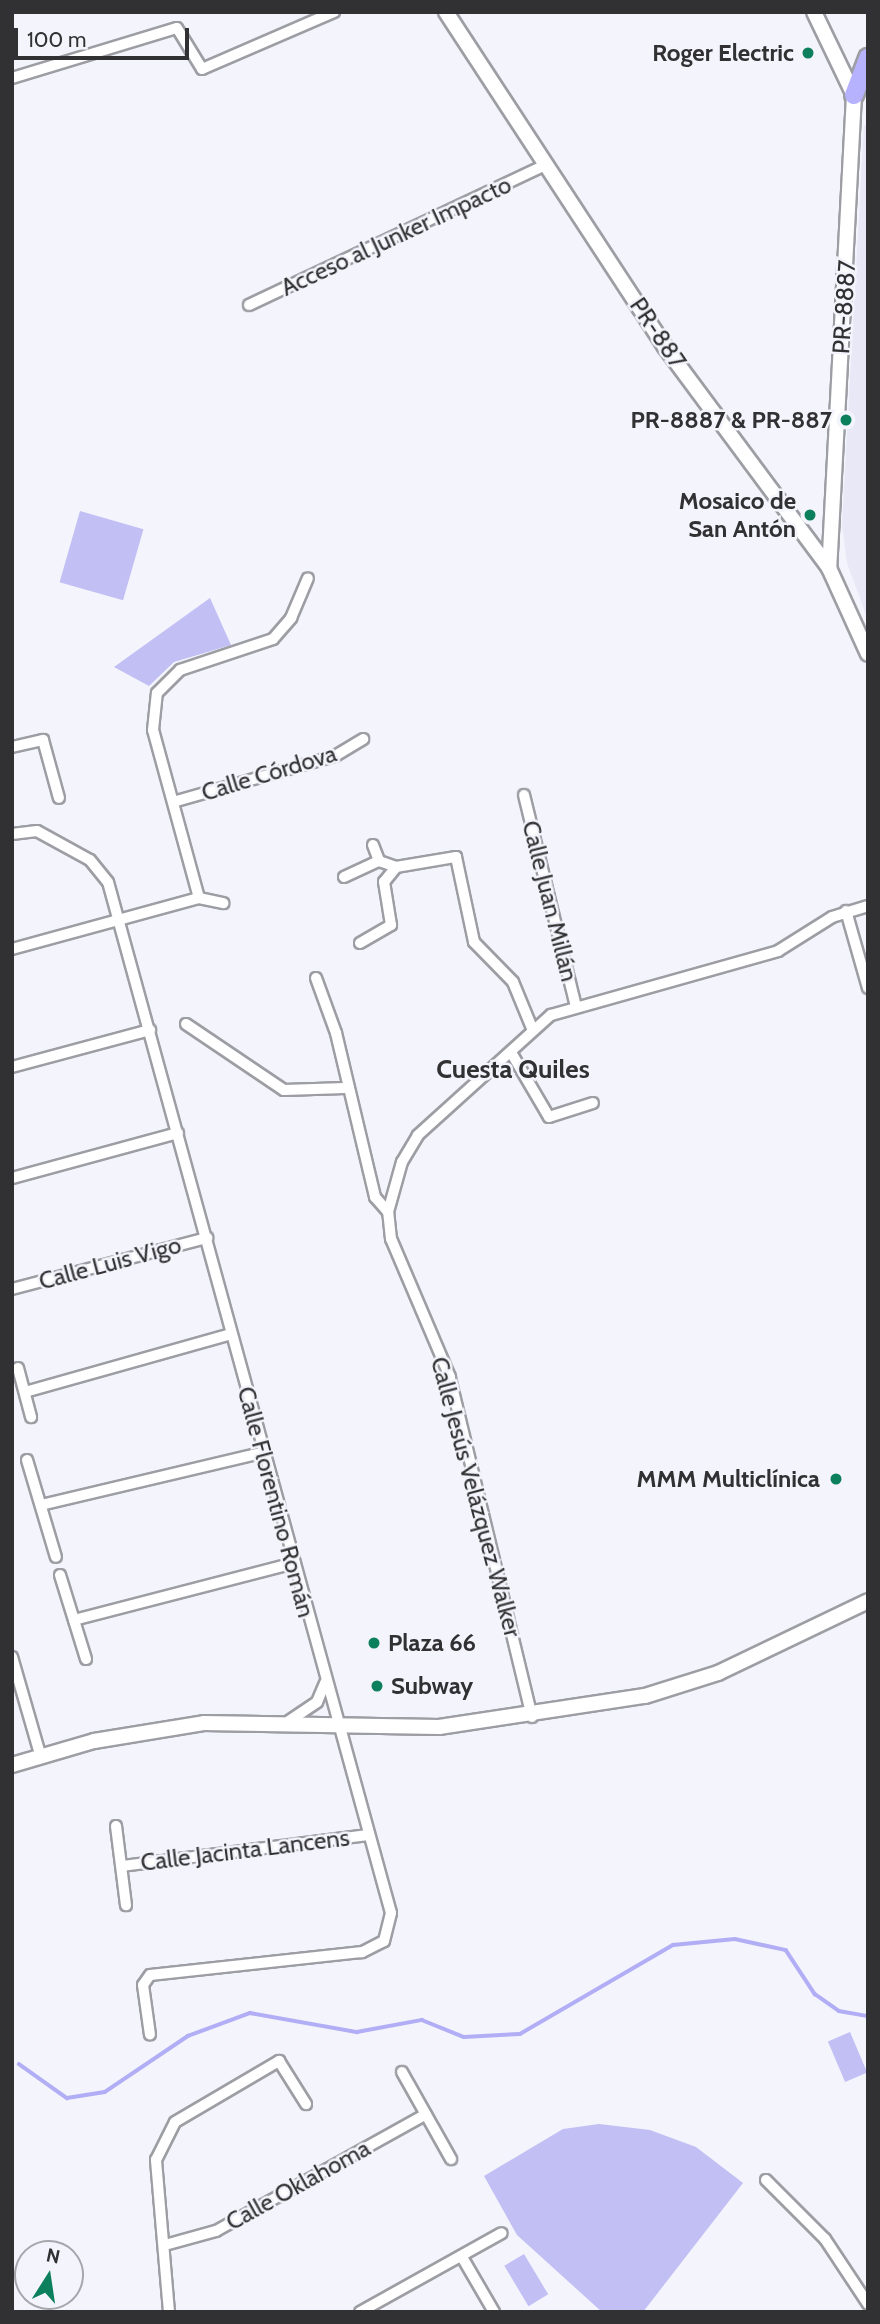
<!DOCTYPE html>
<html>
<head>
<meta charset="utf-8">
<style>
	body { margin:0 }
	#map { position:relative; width:880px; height:2324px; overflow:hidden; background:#f4f4fc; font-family:Cabin,sans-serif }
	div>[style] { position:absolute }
	.built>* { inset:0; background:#e8e8f7 }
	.green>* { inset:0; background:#c1bff4; transform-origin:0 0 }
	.stream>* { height:3.5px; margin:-1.75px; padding:0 1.75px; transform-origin:1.75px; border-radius:1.75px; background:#b1aef5 }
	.roads { filter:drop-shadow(2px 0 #9d9da4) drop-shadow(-2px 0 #9d9da4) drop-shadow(0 2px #9d9da4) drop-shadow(0 -2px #9d9da4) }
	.minor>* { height:10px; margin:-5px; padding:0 5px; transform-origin:5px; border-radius:5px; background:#fff }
	.tertiary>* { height:14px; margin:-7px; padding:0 7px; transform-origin:7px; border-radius:7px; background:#fff }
	.trunk>* { height:18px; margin:-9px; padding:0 9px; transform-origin:9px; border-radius:9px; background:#b7b2fe }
	.dots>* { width:19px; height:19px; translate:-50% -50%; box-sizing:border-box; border:4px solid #f4f4fc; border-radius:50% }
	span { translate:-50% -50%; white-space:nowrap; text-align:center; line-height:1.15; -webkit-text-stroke:5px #f4f4fc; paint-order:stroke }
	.poi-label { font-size:24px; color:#313133; font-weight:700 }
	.right { translate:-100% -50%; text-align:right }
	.left { translate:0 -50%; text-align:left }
	.street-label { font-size:24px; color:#313133 }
	.neighbourhood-label { font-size:26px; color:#313133; font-weight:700 }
	.frame { position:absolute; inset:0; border:14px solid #313133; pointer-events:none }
	.north { position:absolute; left:14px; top:2240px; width:70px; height:70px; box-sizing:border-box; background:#f4f4fc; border:2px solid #a6a6ac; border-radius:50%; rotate:12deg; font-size:19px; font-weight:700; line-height:28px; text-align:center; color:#313133 }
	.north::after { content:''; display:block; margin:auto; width:24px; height:32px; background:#0c7f5c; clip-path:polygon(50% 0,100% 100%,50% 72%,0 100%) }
	.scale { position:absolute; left:14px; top:28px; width:175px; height:32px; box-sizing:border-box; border:4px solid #313133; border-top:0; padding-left:9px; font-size:21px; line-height:24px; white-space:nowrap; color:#313133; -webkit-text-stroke:5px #f4f4fc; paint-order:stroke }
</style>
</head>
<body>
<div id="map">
	<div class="built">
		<i style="clip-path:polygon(864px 125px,868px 125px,868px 620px,847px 563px,842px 525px)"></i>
	</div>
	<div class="green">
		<i style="left:80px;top:511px;width:66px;height:74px;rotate:16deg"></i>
		<i style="clip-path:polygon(210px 598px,231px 645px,174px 662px,149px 686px,114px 667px)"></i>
		<i style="left:850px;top:2032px;width:44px;height:24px;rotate:67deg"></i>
		<i style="clip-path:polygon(599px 2124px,650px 2130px,696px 2147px,743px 2183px,643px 2312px,602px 2312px,517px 2235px,484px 2176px,563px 2129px)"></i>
		<i style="left:524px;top:2254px;width:47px;height:23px;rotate:59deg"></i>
	</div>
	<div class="stream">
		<i style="left:19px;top:2064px;width:59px;rotate:35.3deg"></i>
		<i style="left:67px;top:2098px;width:38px;rotate:-9deg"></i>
		<i style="left:105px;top:2092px;width:100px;rotate:-34deg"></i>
		<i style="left:188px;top:2036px;width:66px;rotate:-20.4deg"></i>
		<i style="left:250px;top:2013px;width:109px;rotate:10.1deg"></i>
		<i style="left:357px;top:2032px;width:66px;rotate:-10.5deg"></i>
		<i style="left:422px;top:2020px;width:45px;rotate:22deg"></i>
		<i style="left:464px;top:2037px;width:56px;rotate:-3.1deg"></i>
		<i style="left:520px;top:2034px;width:177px;rotate:-30.2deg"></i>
		<i style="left:673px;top:1945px;width:62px;rotate:-5.5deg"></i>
		<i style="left:735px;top:1939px;width:52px;rotate:12.2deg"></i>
		<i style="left:786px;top:1950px;width:53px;rotate:56.6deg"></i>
		<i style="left:815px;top:1994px;width:29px;rotate:35deg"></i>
		<i style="left:839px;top:2011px;width:29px;rotate:10deg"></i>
	</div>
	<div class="roads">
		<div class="minor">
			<i style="left:12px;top:78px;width:172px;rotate:-16.9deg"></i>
			<i style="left:177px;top:28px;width:48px;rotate:58.6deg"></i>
			<i style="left:202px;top:69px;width:144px;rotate:-23.4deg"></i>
			<i style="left:249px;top:305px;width:325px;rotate:-25.3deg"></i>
			<i style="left:12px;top:747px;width:32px;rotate:-13deg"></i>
			<i style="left:43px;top:740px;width:60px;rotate:74.6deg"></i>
			<i style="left:524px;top:795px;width:217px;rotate:76.2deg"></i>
			<i style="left:173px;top:802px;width:168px;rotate:-15.9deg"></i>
			<i style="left:335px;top:756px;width:33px;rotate:-31deg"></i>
			<i style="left:12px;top:834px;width:25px;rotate:-7deg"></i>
			<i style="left:37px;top:831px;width:60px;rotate:28.7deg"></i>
			<i style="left:90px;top:860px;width:28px;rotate:51deg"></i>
			<i style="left:108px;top:882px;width:1069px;rotate:74.65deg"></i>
			<i style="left:391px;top:1913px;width:29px;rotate:104deg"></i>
			<i style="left:384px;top:1941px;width:25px;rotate:153deg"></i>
			<i style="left:362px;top:1952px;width:213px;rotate:173.8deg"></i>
			<i style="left:150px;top:1975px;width:12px;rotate:125deg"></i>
			<i style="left:143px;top:1985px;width:50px;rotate:82deg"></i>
			<i style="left:373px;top:845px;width:17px;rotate:69deg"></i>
			<i style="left:344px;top:877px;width:38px;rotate:-25deg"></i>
			<i style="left:379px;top:861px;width:18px;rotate:19deg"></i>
			<i style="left:396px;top:867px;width:61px;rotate:-9.5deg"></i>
			<i style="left:456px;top:857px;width:87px;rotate:78deg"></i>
			<i style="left:474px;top:942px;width:56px;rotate:45.7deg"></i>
			<i style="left:513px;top:982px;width:50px;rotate:67.6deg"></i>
			<i style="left:199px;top:898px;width:174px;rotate:-105.3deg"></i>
			<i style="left:153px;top:730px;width:37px;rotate:-84deg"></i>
			<i style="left:157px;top:693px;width:33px;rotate:-45deg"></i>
			<i style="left:180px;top:670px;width:98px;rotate:-18.4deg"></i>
			<i style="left:273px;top:639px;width:28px;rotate:-49deg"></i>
			<i style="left:291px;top:618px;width:43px;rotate:-67deg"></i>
			<i style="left:846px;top:911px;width:80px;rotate:74.1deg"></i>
			<i style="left:360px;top:943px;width:36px;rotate:-30deg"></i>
			<i style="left:391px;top:925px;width:44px;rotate:-99.2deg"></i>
			<i style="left:384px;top:882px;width:19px;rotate:-51deg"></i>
			<i style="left:12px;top:949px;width:194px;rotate:-15.3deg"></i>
			<i style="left:199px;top:898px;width:25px;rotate:12deg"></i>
			<i style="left:316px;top:978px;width:59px;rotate:70deg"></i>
			<i style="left:336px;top:1033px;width:169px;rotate:76.6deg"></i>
			<i style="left:375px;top:1197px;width:20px;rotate:49deg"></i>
			<i style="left:186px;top:1024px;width:118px;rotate:34deg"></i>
			<i style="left:284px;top:1090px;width:61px;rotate:-1.9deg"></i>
			<i style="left:512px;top:1054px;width:73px;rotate:59.6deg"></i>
			<i style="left:549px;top:1117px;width:46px;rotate:-17.7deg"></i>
			<i style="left:12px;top:1067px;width:143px;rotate:-15deg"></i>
			<i style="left:12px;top:1178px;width:172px;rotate:-15.2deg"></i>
			<i style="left:12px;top:1289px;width:202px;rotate:-14.7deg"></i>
			<i style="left:18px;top:1368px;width:51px;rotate:75.1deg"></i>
			<i style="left:25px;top:1392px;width:211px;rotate:-15.7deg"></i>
			<i style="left:27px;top:1460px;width:101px;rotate:73.4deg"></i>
			<i style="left:41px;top:1505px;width:231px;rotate:-13.3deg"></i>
			<i style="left:60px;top:1575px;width:88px;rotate:72.8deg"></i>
			<i style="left:74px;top:1620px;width:228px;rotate:-14.5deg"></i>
			<i style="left:12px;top:1657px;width:101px;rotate:73.9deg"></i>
			<i style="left:532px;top:1717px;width:350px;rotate:-103.6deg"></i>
			<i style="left:450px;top:1377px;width:150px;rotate:-113.1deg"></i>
			<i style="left:391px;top:1239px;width:27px;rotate:-96deg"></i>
			<i style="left:388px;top:1212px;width:52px;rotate:-74.4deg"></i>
			<i style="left:402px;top:1162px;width:31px;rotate:-59deg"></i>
			<i style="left:418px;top:1135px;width:179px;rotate:-42.1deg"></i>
			<i style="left:551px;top:1015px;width:236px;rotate:-15.7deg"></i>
			<i style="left:778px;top:951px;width:64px;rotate:-32.2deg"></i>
			<i style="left:832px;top:917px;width:38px;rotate:-17deg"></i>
			<i style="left:289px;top:1721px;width:34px;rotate:-34deg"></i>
			<i style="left:317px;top:1702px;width:21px;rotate:-67deg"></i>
			<i style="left:116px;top:1826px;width:80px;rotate:82.8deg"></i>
			<i style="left:122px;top:1866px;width:249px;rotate:-7.2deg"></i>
			<i style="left:402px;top:2072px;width:100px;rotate:60.6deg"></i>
			<i style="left:766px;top:2180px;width:83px;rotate:45deg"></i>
			<i style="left:825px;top:2239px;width:78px;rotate:56.5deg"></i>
			<i style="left:165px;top:2245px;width:53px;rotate:-15.4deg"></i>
			<i style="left:216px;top:2231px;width:240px;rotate:-29.1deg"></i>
			<i style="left:462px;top:2257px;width:64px;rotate:59.8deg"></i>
			<i style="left:169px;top:2312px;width:153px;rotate:-94.9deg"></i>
			<i style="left:156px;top:2160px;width:42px;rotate:-63.4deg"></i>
			<i style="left:175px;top:2122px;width:121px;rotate:-30.4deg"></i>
			<i style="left:279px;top:2061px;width:51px;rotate:57.9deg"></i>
			<i style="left:360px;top:2312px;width:162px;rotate:-29.1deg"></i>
		</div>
		<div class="tertiary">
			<i style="left:446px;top:12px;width:400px;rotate:56.8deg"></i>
			<i style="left:665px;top:347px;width:275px;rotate:53.4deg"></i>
			<i style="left:829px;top:568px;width:94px;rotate:65.6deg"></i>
			<i style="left:814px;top:12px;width:92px;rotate:64.3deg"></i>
			<i style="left:854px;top:95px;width:474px;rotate:93deg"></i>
			<i style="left:12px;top:1765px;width:85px;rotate:-16.3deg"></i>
			<i style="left:94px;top:1741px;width:111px;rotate:-9.3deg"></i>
			<i style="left:204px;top:1723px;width:235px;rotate:1deg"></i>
			<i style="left:439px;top:1727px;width:208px;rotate:-8.6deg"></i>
			<i style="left:645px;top:1696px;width:77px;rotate:-17.5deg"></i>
			<i style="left:718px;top:1673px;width:166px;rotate:-25.6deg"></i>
		</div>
		<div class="trunk">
			<i style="left:854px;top:95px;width:40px;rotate:-69deg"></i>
		</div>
	</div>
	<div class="dots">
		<i style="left:808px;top:53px;background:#0c7f5c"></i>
		<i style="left:846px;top:420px;background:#0c7f5c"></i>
		<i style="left:810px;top:515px;background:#0c7f5c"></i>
		<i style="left:836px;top:1479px;background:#0c7f5c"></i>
		<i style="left:374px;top:1643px;background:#0c7f5c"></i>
		<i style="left:377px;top:1686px;background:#0c7f5c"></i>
	</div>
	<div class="poi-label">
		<span class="right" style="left:794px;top:53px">Roger Electric</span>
		<span class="right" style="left:832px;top:420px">PR-8887 &amp; PR-887</span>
		<span class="right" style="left:796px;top:515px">Mosaico de<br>San Antón</span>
		<span class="right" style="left:820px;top:1479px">MMM Multiclínica</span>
		<span class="left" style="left:388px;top:1643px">Plaza 66</span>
		<span class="left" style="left:391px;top:1686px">Subway</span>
	</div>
	<div class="street-label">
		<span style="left:396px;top:236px;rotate:-25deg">Acceso al Junker Impacto</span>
		<span style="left:844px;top:307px;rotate:-86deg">PR-8887</span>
		<span style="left:658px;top:333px;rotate:56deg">PR-887</span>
		<span style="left:269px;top:773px;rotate:-17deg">Calle Córdova</span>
		<span style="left:550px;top:901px;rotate:76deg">Calle Juan Millán</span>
		<span style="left:110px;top:1263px;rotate:-15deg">Calle Luis Vigo</span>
		<span style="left:476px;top:1497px;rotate:75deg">Calle Jesús Velázquez Walker</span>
		<span style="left:276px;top:1502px;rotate:75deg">Calle Florentino Román</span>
		<span style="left:245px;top:1850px;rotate:-7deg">Calle Jacinta Lancens</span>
		<span style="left:298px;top:2185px;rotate:-29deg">Calle Oklahoma</span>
	</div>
	<div class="neighbourhood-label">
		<span style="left:513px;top:1070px">Cuesta Quiles</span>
	</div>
	<div class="frame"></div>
	<div class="north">N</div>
	<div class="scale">100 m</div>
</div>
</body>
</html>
